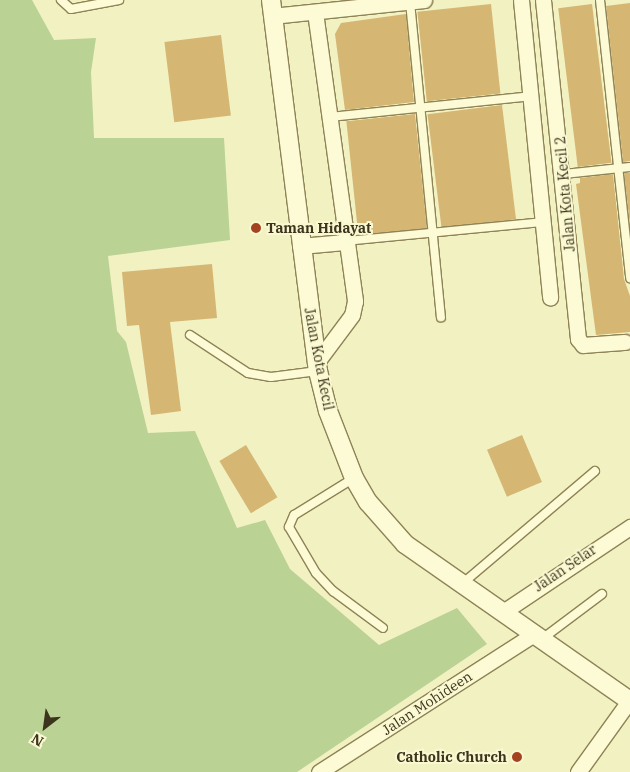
<!DOCTYPE html>
<html>
<head>
<meta charset="utf-8">
<style>
	body { margin:0 }
	#map { position:relative; width:630px; height:772px; overflow:hidden; background:#f2f1c1; font-family:"IBM Plex Serif",serif }
	div>[style] { position:absolute }
	.green>* { inset:0; background:#bad294 }
	.building>* { inset:0; background:#d5b673; transform-origin:0 0 }
	.roads { filter:drop-shadow(1px 0 #8e8356) drop-shadow(-1px 0 #8e8356) drop-shadow(0 1px #8e8356) drop-shadow(0 -1px #8e8356) }
	.service>* { height:8px; margin:-4px; padding:0 4px; transform-origin:4px; border-radius:4px; background:#fcfbd5 }
	.minor>* { height:15px; margin:-7.5px; padding:0 7.5px; transform-origin:7.5px; border-radius:7.5px; background:#fcfbd5 }
	.tertiary>* { height:18px; margin:-9px; padding:0 9px; transform-origin:9px; border-radius:9px; background:#fcfbd5 }
	.dots>* { width:14px; height:14px; translate:-50% -50%; box-sizing:border-box; border:2px solid #f9f8d1; border-radius:50% }
	span { translate:-50% -50%; white-space:nowrap; text-align:center; line-height:1.15; -webkit-text-stroke:4px #f9f8d1; paint-order:stroke }
	.street-label { font-size:14px; color:#3c341c }
	.poi-label { font-size:14px; color:#3c341c; font-weight:700 }
	.left { translate:0 -50%; text-align:left }
	.right { translate:-100% -50%; text-align:right }
	.north { position:absolute; left:20px; top:702px; width:50px; height:50px; -webkit-text-stroke:4px #f9f8d1; paint-order:stroke; rotate:210deg; font-size:14px; font-weight:700; line-height:20px; text-align:center; color:#3c341c }
	.north::after { content:''; display:block; margin:auto; width:18px; height:22px; background:#3c341c; clip-path:polygon(50% 0,100% 100%,50% 72%,0 100%) }
</style>
</head>
<body>
<div id="map">
	<div class="green">
		<i style="clip-path:polygon(0 0,32px 0,54px 40px,96px 38px,91px 72px,94px 138px,224px 138px,230px 240px,108px 256px,117px 331px,126px 342px,148px 433px,195px 431px,237px 528px,265px 520px,290px 569px,379px 645px,457px 608px,487px 644px,297px 772px,0 772px)"></i>
	</div>
	<div class="building">
		<i style="clip-path:polygon(630px 3px,630px 161px,623px 162px,606px 6px)"></i>
		<i style="left:491px;top:4px;width:90px;height:74px;rotate:84deg"></i>
		<i style="left:592px;top:4px;width:160px;height:34px;rotate:83deg"></i>
		<i style="clip-path:polygon(406px 14px,414px 102px,345px 110px,335px 34px,341px 23px)"></i>
		<i style="left:221px;top:35px;width:81px;height:57px;rotate:83deg"></i>
		<i style="left:502px;top:105px;width:115px;height:75px;rotate:83deg"></i>
		<i style="left:415px;top:114px;width:115px;height:69px;rotate:84deg"></i>
		<i style="clip-path:polygon(624px 173px,630px 173px,630px 226px)"></i>
		<i style="clip-path:polygon(613px 174px,624px 279px,630px 296px,630px 332px,596px 335px,576px 184px,580px 183px,580px 178px)"></i>
		<i style="clip-path:polygon(212px 264px,217px 318px,170px 322px,181px 411px,151px 415px,139px 325px,127px 326px,122px 272px)"></i>
		<i style="left:522px;top:435px;width:51px;height:38px;rotate:67deg"></i>
		<i style="left:246px;top:445px;width:61px;height:31px;rotate:59deg"></i>
	</div>
	<div class="roads">
		<div class="service">
			<i style="left:61px;top:0;width:13px;rotate:42deg"></i>
			<i style="left:71px;top:9px;width:49px;rotate:-10.6deg"></i>
			<i style="left:600px;top:0;width:280px;rotate:83.8deg"></i>
			<i style="left:410px;top:2px;width:317px;rotate:84.4deg"></i>
			<i style="left:329px;top:117px;width:203px;rotate:-5.9deg"></i>
			<i style="left:564px;top:174px;width:66px;rotate:-6.1deg"></i>
			<i style="left:346px;top:241px;width:198px;rotate:-5.5deg"></i>
			<i style="left:190px;top:335px;width:69px;rotate:33.2deg"></i>
			<i style="left:248px;top:373px;width:23px;rotate:10deg"></i>
			<i style="left:271px;top:377px;width:47px;rotate:-7.3deg"></i>
			<i style="left:354px;top:478px;width:70px;rotate:148.3deg"></i>
			<i style="left:294px;top:515px;width:13px;rotate:113deg"></i>
			<i style="left:289px;top:527px;width:53px;rotate:59.6deg"></i>
			<i style="left:316px;top:573px;width:25px;rotate:47deg"></i>
			<i style="left:333px;top:591px;width:62px;rotate:36.5deg"></i>
			<i style="left:463px;top:583px;width:173px;rotate:-40.3deg"></i>
			<i style="left:542px;top:639px;width:75px;rotate:-36.9deg"></i>
		</div>
		<div class="minor">
			<i style="left:521px;top:0;width:299px;rotate:84.4deg"></i>
			<i style="left:543px;top:0;width:341px;rotate:84.1deg"></i>
			<i style="left:578px;top:339px;width:8px;rotate:50deg"></i>
			<i style="left:583px;top:345px;width:42px;rotate:-4.1deg"></i>
			<i style="left:315px;top:12px;width:292px;rotate:82.1deg"></i>
			<i style="left:355px;top:301px;width:14px;rotate:102deg"></i>
			<i style="left:352px;top:315px;width:59px;rotate:126.7deg"></i>
			<i style="left:272px;top:16px;width:153px;rotate:-6deg"></i>
			<i style="left:300px;top:246px;width:45px;rotate:-5.1deg"></i>
			<i style="left:503px;top:612px;width:153px;rotate:-33.8deg"></i>
			<i style="left:319px;top:772px;width:255px;rotate:-32.7deg"></i>
			<i style="left:578px;top:772px;width:87px;rotate:-54.3deg"></i>
		</div>
		<div class="tertiary">
			<i style="left:271px;top:0;width:374px;rotate:82.8deg"></i>
			<i style="left:318px;top:371px;width:41px;rotate:76deg"></i>
			<i style="left:328px;top:411px;width:72px;rotate:68.8deg"></i>
			<i style="left:354px;top:478px;width:28px;rotate:60deg"></i>
			<i style="left:368px;top:502px;width:56px;rotate:48.6deg"></i>
			<i style="left:405px;top:544px;width:274px;rotate:34.9deg"></i>
		</div>
	</div>
	<div class="dots">
		<i style="left:256px;top:228px;background:#a44320"></i>
		<i style="left:517px;top:757px;background:#a44320"></i>
	</div>
	<div class="street-label">
		<span style="left:565px;top:194px;rotate:-95deg">Jalan Kota Kecil 2</span>
		<span style="left:319px;top:359px;rotate:79deg">Jalan Kota Kecil</span>
		<span style="left:565px;top:568px;rotate:-34deg">Jalan Selar</span>
		<span style="left:427px;top:703px;rotate:-33deg">Jalan Mohideen</span>
	</div>
	<div class="poi-label">
		<span class="left" style="left:266px;top:228px">Taman Hidayat</span>
		<span class="right" style="left:507px;top:757px">Catholic Church</span>
	</div>
	<div class="north">N</div>
</div>
</body>
</html>
